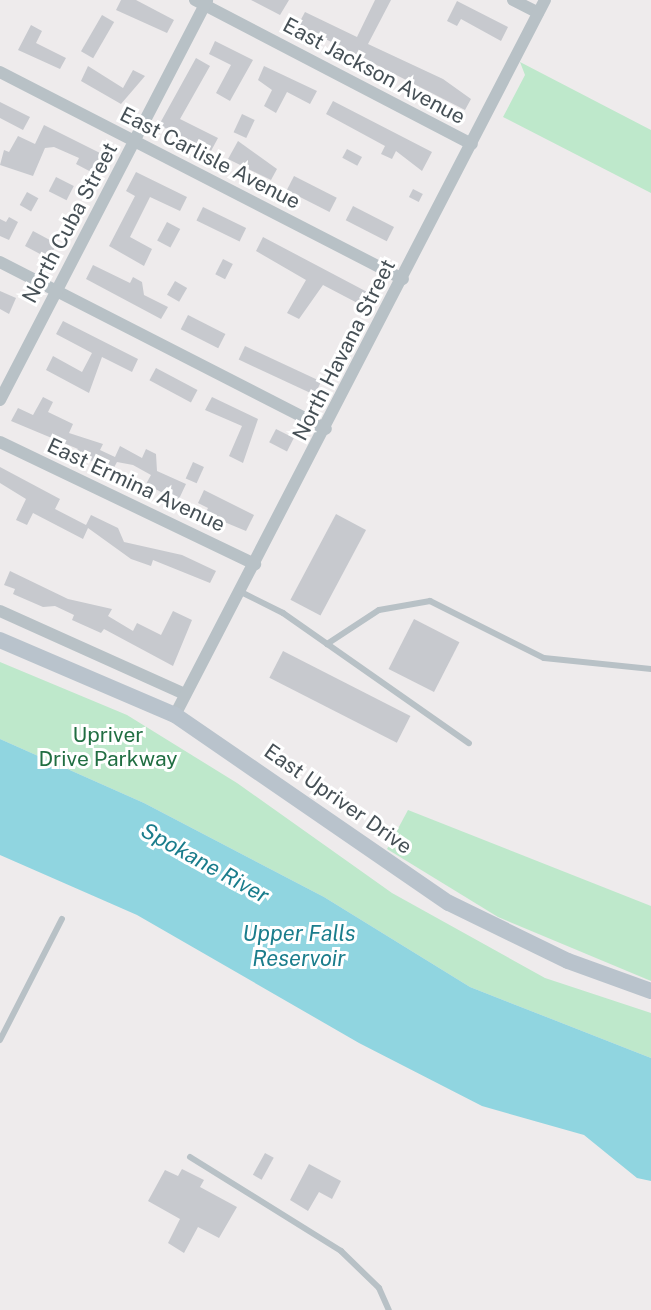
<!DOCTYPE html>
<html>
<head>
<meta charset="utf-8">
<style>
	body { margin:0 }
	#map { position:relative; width:651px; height:1310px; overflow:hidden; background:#eeebec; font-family:"Public Sans",sans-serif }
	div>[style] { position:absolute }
	.green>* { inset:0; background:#bee8cb }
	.water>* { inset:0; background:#90d5e0 }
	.building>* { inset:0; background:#c7c9ce; transform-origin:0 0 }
	.lane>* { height:6px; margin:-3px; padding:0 3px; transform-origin:3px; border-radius:3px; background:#b8c1c6 }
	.street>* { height:12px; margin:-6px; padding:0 6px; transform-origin:6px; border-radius:6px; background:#b8c1c6 }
	.secondary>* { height:16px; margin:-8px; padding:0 8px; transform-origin:8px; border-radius:8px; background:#b9c3cc }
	span { translate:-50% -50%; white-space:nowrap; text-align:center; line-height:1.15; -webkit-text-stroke:6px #fff; paint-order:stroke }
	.street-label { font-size:21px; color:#465056 }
	.park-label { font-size:21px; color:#216e42 }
	.water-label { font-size:22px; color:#1b7d8c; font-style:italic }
</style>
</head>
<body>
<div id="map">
	<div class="green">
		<i style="clip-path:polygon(520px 62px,651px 130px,651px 193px,503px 117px,525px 75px)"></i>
		<i style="clip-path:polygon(0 662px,127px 715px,237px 783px,392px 893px,545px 978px,651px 1013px,651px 1058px,470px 987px,324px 897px,144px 803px,0 739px)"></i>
		<i style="clip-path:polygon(408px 810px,651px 906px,651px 981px,498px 917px,387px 849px)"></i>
	</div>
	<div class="water">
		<i style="clip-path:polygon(0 739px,144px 803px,324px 897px,470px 987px,651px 1058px,651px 1181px,637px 1178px,584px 1135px,482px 1106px,359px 1043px,137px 915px,0 855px)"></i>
	</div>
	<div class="building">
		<i style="clip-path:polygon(121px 0,136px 0,174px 20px,167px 33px,116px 10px)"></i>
		<i style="clip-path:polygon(251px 0,289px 0,280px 15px)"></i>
		<i style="clip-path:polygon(375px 0,391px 0,368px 44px,443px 79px,471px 99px,465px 110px,298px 25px,305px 12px,357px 37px)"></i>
		<i style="clip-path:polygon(457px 1px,508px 27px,501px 41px,461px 19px,457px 26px,447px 21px)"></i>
		<i style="left:102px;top:15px;width:14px;height:42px;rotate:30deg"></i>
		<i style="clip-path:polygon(31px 25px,42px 31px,36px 43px,66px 58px,60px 69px,18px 50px)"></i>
		<i style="clip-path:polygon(215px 41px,253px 60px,230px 101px,216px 93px,231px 65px,209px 54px)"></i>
		<i style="clip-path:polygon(196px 58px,210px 66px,180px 119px,218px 138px,211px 151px,159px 125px)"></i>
		<i style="clip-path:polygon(88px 66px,123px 88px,133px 70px,145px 76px,121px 104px,81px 81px)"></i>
		<i style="clip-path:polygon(264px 66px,317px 91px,310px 104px,287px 92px,276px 113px,264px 106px,272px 90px,258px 80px)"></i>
		<i style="clip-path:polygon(333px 101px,432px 152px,422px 171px,396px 151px,392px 159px,381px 154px,385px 146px,326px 114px)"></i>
		<i style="clip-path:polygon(0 102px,30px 117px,23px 130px,0 118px)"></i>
		<i style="left:242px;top:114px;width:14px;height:20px;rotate:25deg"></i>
		<i style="clip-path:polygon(44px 125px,104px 155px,95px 174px,76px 164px,79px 158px,54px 147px,45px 148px,33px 176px,0 165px,4px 150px,9px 152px,18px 136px,35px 144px)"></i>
		<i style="clip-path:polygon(238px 141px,277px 169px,271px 180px,228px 159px)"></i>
		<i style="left:347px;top:149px;width:17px;height:10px;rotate:28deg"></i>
		<i style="clip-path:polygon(136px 172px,187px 197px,180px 211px,150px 197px,130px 237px,152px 249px,144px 266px,109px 246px,135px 196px,126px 191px)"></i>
		<i style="left:294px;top:176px;width:48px;height:16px;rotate:27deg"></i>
		<i style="left:56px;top:177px;width:20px;height:16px;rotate:27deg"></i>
		<i style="left:413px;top:189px;width:11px;height:9px;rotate:27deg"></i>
		<i style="left:27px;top:192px;width:13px;height:15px;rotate:29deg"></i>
		<i style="left:353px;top:206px;width:46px;height:16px;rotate:27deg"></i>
		<i style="left:203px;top:207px;width:48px;height:15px;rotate:26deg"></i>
		<i style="clip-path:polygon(9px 217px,18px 222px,9px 240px,0 236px,0 219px,6px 222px)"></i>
		<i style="left:167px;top:222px;width:15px;height:21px;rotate:28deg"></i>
		<i style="left:33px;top:231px;width:27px;height:17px;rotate:28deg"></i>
		<i style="clip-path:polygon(263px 237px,371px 294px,365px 307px,323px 285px,299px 319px,287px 313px,306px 280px,256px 251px)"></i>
		<i style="left:223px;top:259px;width:11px;height:17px;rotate:27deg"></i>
		<i style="clip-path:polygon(93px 265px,130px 283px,133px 277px,142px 282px,144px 295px,168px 307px,161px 319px,86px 279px)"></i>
		<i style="left:175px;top:281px;width:14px;height:16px;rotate:30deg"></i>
		<i style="clip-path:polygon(0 291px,16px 298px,9px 314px,0 309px)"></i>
		<i style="left:188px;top:315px;width:42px;height:16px;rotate:27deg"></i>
		<i style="clip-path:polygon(63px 321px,138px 359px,132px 372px,102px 357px,89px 393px,46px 370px,53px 356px,82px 372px,92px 353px,56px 334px)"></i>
		<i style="left:245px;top:346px;width:84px;height:15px;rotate:25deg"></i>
		<i style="left:156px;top:368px;width:47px;height:14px;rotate:28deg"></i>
		<i style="clip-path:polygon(43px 397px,53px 402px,48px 412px,73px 424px,69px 433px,103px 444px,100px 450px,115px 457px,120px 446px,142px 458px,146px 449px,156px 454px,157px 471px,186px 484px,178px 501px,146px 484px,151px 475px,133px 465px,117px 462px,112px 471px,75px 453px,78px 449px,11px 421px,18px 408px,33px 415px)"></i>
		<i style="clip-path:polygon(212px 397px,258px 419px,243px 463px,229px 456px,242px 426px,205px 410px)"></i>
		<i style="left:276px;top:429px;width:20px;height:15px;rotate:27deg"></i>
		<i style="left:193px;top:462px;width:12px;height:18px;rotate:24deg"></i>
		<i style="clip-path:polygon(0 467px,60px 499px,55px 509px,86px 525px,91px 515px,118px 528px,124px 542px,182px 555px,216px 571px,210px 583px,153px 560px,151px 566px,131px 559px,88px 528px,83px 539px,33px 513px,27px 525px,16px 520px,26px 499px,0 483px)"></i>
		<i style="clip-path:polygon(204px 490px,254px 515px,246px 531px,205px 514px,208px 508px,198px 503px)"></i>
		<i style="left:336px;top:514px;width:34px;height:97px;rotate:28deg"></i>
		<i style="clip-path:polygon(10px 571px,68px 599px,112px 609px,108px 616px,133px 631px,137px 623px,161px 635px,173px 611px,192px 620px,173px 666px,104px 629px,101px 633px,72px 620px,74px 615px,55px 606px,43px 607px,13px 594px,15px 589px,4px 585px)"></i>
		<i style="left:414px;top:619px;width:51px;height:56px;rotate:27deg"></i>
		<i style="left:283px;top:651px;width:143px;height:30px;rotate:27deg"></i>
		<i style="left:265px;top:1153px;width:10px;height:25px;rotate:29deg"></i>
		<i style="clip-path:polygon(309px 1164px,341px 1181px,332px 1199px,319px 1192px,308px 1211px,290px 1200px)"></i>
		<i style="clip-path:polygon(182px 1169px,204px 1180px,200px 1187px,237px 1207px,219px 1238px,198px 1227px,184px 1253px,168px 1243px,180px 1219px,148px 1201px,165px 1170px,178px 1176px)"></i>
	</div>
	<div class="lane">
		<i style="left:241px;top:592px;width:47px;rotate:26.6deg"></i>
		<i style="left:283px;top:613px;width:227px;rotate:35deg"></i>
		<i style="left:327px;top:644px;width:62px;rotate:-33.2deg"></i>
		<i style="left:379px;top:610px;width:52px;rotate:-10deg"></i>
		<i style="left:430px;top:601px;width:127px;rotate:26.6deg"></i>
		<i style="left:544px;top:658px;width:108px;rotate:5.9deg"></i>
		<i style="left:0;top:1040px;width:136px;rotate:-62.9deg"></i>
		<i style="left:190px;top:1157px;width:178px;rotate:31.9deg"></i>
		<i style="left:341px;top:1251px;width:53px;rotate:44.2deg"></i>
		<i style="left:379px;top:1288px;width:24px;rotate:66deg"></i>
	</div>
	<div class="street">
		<i style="left:195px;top:0;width:312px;rotate:27.5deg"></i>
		<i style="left:513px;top:0;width:28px;rotate:27deg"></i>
		<i style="left:0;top:72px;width:453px;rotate:27.2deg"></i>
		<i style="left:0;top:262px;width:366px;rotate:27.1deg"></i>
		<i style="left:0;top:400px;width:450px;rotate:-62.6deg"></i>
		<i style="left:0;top:442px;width:283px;rotate:25.6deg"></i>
		<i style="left:0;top:611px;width:203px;rotate:24.2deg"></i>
		<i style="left:175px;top:715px;width:805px;rotate:-62.64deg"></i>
	</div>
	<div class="secondary">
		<i style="left:0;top:640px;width:190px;rotate:23.2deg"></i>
		<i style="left:175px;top:715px;width:332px;rotate:34.5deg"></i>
		<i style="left:449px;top:903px;width:132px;rotate:26deg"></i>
		<i style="left:568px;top:961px;width:88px;rotate:19.9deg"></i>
	</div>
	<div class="street-label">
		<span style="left:374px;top:71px;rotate:28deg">East Jackson Avenue</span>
		<span style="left:210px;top:158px;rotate:27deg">East Carlisle Avenue</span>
		<span style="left:70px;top:223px;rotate:-62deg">North Cuba Street</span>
		<span style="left:344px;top:350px;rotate:-63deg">North Havana Street</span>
		<span style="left:136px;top:485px;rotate:25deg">East Ermina Avenue</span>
		<span style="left:338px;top:799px;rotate:35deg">East Upriver Drive</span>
	</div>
	<div class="park-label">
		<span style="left:108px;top:747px">Upriver<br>Drive Parkway</span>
	</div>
	<div class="water-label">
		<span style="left:205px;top:863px;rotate:29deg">Spokane River</span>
		<span style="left:299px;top:946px">Upper Falls<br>Reservoir</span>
	</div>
</div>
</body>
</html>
